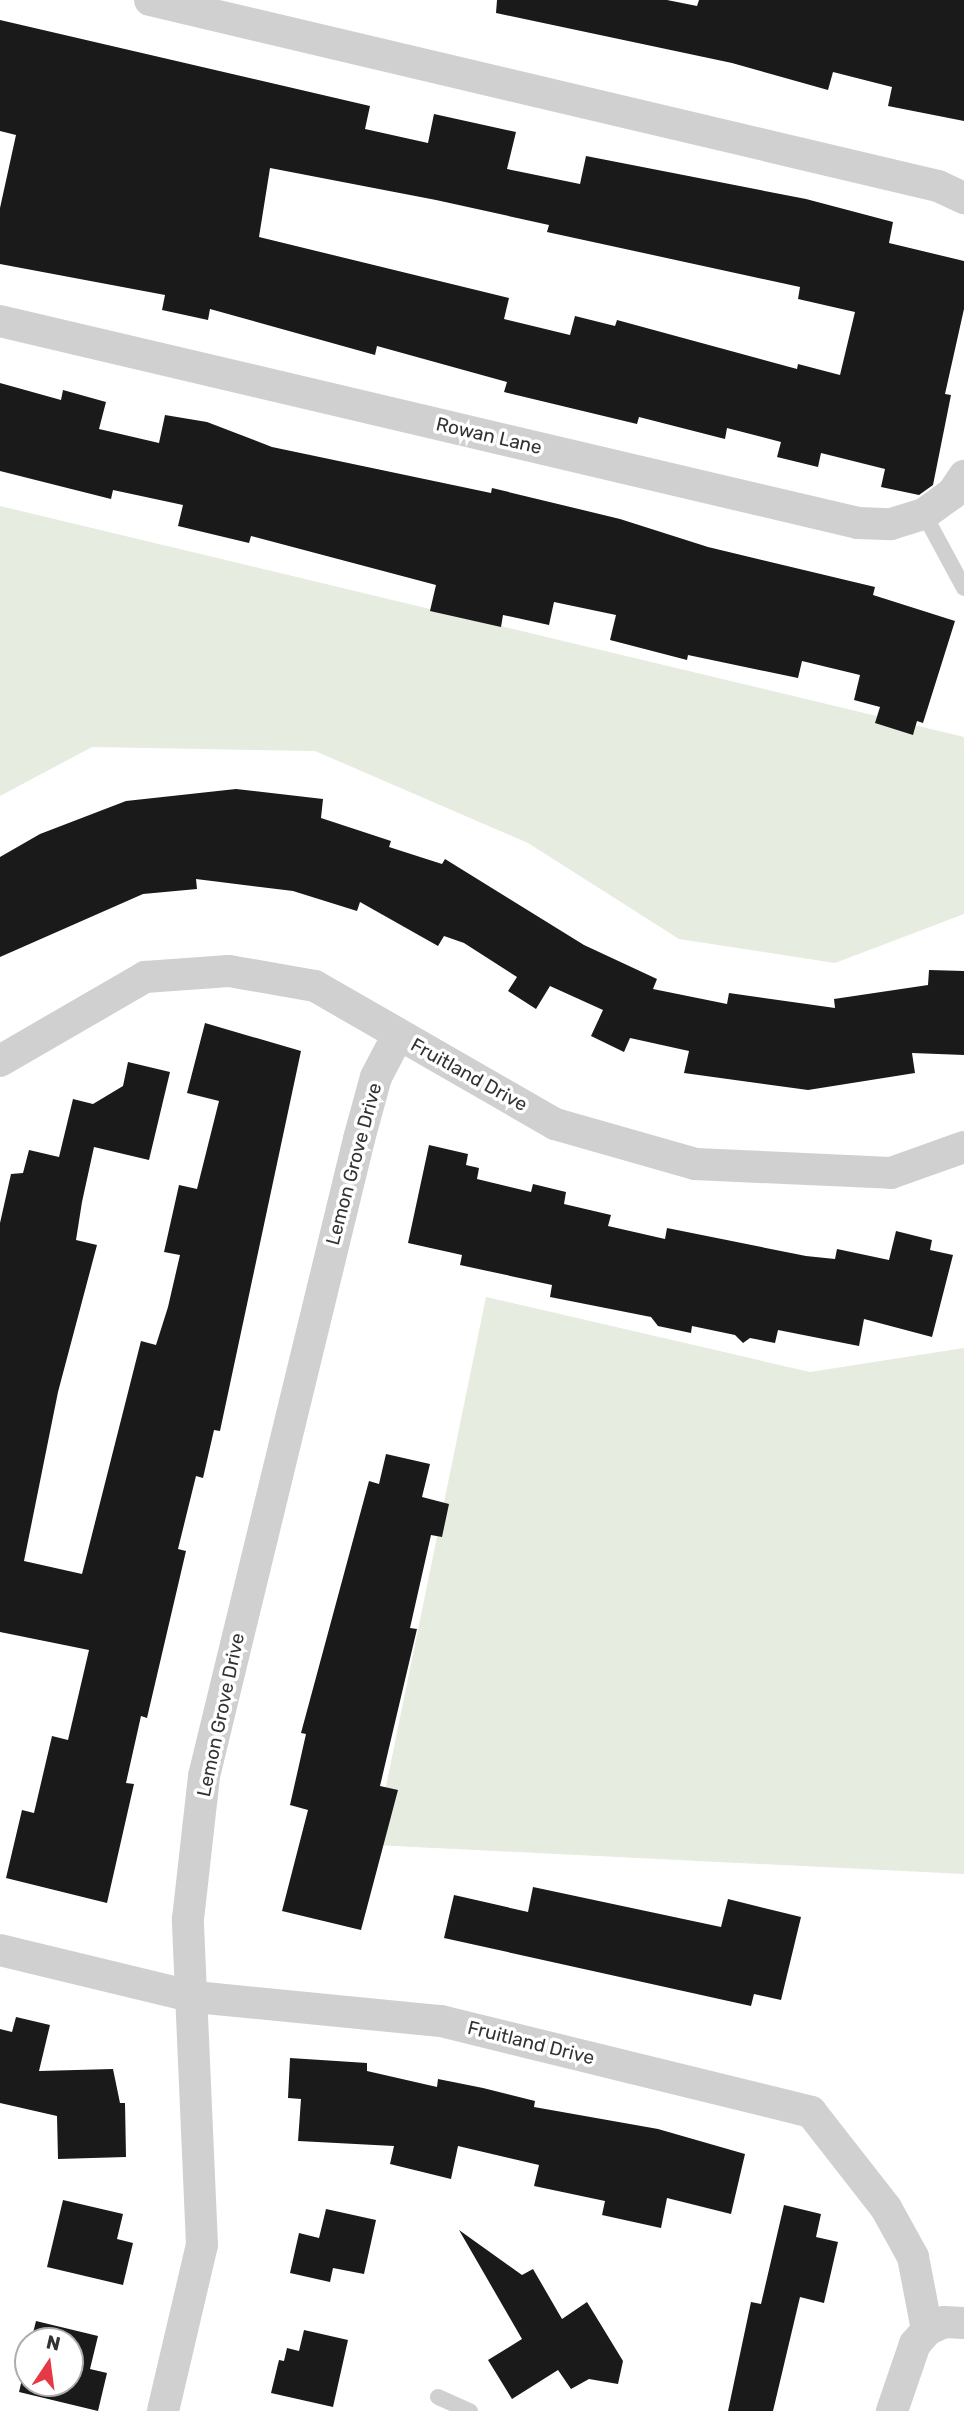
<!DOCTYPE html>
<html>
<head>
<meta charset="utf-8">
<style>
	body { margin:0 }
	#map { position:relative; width:964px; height:2411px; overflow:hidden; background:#fff; font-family:Rubik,sans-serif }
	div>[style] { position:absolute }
	.green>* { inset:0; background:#e6ecdf }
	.building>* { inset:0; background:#1a1a1a }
	.service>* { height:16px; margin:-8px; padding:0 8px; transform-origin:8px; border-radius:8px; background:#d0d0d0 }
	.minor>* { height:32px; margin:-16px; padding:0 16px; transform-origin:16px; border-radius:16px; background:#d0d0d0 }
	span { translate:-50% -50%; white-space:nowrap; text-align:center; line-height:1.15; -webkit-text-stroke:7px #fff; paint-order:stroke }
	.street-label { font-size:19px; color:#333 }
	.north { position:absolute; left:14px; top:2327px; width:70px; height:70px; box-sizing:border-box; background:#fff; border:2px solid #adadad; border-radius:50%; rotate:13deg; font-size:19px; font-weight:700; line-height:28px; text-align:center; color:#333 }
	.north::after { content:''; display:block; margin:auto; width:24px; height:32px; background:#e63946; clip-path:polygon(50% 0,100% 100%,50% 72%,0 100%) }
</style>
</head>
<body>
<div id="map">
	<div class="green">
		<i style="clip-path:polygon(0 506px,964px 737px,964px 914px,835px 963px,679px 939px,528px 843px,315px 751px,92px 747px,0 796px)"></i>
		<i style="clip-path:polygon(486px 1297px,810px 1372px,964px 1348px,964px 1874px,374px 1845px)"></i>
	</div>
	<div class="building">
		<i style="clip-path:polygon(497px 0,667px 0,697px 6px,699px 0,964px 0,964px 121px,888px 106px,892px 87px,833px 72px,828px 90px,732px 63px,496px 13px)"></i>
		<i style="clip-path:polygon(evenodd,0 20px,370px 106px,365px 129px,428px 143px,434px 114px,516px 132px,507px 169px,580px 184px,586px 156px,806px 199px,893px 222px,889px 243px,964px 261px,964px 309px,945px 394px,951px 395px,933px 485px,919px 495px,881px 487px,885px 469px,821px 453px,818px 467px,777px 457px,781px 442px,727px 428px,725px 439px,639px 417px,637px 424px,504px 392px,507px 382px,377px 346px,375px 355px,210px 309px,208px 320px,162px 310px,165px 295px,0 264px,0 208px,16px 135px,0 131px,0 20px,270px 168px,436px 200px,549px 225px,547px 232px,800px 287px,798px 299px,855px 312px,840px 375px,798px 364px,797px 369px,617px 320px,615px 326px,575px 316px,570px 335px,504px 319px,509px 298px,259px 237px,270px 168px)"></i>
		<i style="clip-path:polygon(0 383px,61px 400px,63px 390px,106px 402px,99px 429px,159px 443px,165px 415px,207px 422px,272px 447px,491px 493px,492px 488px,620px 519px,708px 547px,875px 587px,873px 595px,955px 621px,923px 723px,917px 721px,913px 735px,875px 723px,880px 707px,854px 700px,860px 675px,802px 661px,798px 678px,688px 655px,687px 660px,610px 640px,616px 615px,554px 602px,549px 625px,503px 615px,501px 627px,430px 611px,436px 585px,251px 536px,249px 543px,178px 526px,183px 505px,113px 490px,111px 499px,0 471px)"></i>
		<i style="clip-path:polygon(236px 789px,323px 799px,321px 818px,391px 841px,389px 847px,442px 864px,445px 859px,584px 945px,657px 979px,653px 989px,727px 1004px,729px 993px,835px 1008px,834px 999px,928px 985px,929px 970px,964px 971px,964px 1055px,912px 1053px,915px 1073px,808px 1090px,684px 1073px,689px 1051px,630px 1038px,624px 1052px,591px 1036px,603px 1010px,550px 986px,536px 1009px,508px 991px,517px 977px,464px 943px,444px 936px,438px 946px,360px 902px,357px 911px,293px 891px,196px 879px,197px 889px,143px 894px,0 957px,0 857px,40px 834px,126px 801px)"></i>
		<i style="clip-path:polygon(205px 1023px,301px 1051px,220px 1431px,214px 1430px,203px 1478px,196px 1476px,178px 1549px,186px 1551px,147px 1718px,141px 1716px,126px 1783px,134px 1784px,107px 1903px,6px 1878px,22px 1810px,34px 1813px,52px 1736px,68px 1740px,89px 1650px,0 1632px,0 1223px,11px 1174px,23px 1173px,29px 1150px,59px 1157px,73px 1099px,93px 1104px,123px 1086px,128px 1062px,170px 1072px,149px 1160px,94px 1147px,82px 1202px,76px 1240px,97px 1245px,58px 1392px,24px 1561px,82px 1574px,141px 1341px,156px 1345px,168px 1307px,180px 1255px,164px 1252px,179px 1185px,197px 1189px,219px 1101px,187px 1093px)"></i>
		<i style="clip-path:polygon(429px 1145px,468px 1154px,466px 1165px,479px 1168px,477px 1179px,531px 1192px,533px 1184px,566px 1192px,564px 1204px,611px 1215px,608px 1226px,665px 1239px,667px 1228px,806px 1256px,835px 1259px,837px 1249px,889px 1260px,896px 1231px,932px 1240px,930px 1250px,953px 1255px,932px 1337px,864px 1319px,859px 1346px,778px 1330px,775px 1343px,750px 1338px,743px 1343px,735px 1335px,692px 1326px,691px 1333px,658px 1326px,651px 1317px,550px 1297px,552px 1285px,460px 1265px,462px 1255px,408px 1243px)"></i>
		<i style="clip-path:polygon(386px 1454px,430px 1464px,422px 1497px,449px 1504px,442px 1537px,431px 1535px,410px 1628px,417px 1629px,380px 1786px,398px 1790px,361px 1930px,282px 1911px,308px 1810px,290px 1805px,306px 1734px,301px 1733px,369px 1481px,379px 1484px)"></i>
		<i style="clip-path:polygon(533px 1887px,721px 1927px,728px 1899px,801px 1917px,781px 2000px,754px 1994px,751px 2006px,444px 1938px,454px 1895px,528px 1912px)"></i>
		<i style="clip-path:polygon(16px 2017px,50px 2025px,39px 2071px,113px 2069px,120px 2103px,125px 2103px,126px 2157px,58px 2159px,57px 2116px,0 2103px,0 2029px,12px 2032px)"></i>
		<i style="clip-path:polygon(290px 2058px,367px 2063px,367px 2071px,437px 2087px,438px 2079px,483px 2088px,535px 2101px,534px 2107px,658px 2129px,745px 2154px,731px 2214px,667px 2198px,661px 2228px,602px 2215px,605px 2201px,534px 2186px,539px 2165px,458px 2146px,451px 2179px,390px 2164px,394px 2146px,298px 2141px,301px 2099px,288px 2098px)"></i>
		<i style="clip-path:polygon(63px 2200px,123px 2214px,117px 2239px,133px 2243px,123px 2285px,47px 2267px)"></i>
		<i style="clip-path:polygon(784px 2205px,821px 2214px,816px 2237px,838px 2242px,824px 2303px,800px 2297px,773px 2411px,728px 2411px,751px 2302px,761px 2304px)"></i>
		<i style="clip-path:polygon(326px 2209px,376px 2220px,364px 2274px,333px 2268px,330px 2282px,290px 2273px,299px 2233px,319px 2238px)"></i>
		<i style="clip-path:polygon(459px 2230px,522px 2275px,533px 2269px,562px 2319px,587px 2302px,623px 2361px,618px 2384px,589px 2379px,571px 2389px,558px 2370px,512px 2399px,488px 2360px,522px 2339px)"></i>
		<i style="clip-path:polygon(36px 2321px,98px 2336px,90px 2369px,107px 2373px,98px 2411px,19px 2392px,28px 2354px,28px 2383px,70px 2383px,70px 2341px,31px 2341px)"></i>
		<i style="clip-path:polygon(304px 2330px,348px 2340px,333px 2407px,271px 2393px,279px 2360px,284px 2361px,287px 2348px,299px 2351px)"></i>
	</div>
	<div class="service">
		<i style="left:924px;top:514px;width:84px;rotate:61.6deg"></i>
		<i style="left:438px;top:2397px;width:35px;rotate:24deg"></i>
	</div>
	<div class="minor">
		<i style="left:150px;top:0;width:810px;rotate:13.28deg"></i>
		<i style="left:938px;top:186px;width:29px;rotate:25deg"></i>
		<i style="left:0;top:321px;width:881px;rotate:13.25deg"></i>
		<i style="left:858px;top:523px;width:33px;rotate:2deg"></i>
		<i style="left:891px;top:524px;width:34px;rotate:-17deg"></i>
		<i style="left:924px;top:514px;width:34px;rotate:-36deg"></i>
		<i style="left:952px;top:494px;width:22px;rotate:-56deg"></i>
		<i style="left:0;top:1061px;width:168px;rotate:-30.1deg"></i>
		<i style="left:145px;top:977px;width:84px;rotate:-4.1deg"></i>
		<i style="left:229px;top:971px;width:87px;rotate:9.9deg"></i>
		<i style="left:315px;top:986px;width:277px;rotate:29.9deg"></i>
		<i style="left:555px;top:1124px;width:146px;rotate:15.9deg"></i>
		<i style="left:695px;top:1164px;width:196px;rotate:2.6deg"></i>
		<i style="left:891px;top:1173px;width:77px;rotate:-19.6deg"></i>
		<i style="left:0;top:1950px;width:201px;rotate:13.6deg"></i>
		<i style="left:195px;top:1997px;width:247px;rotate:5.6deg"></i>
		<i style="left:441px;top:2021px;width:381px;rotate:13.8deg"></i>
		<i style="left:811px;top:2112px;width:122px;rotate:52deg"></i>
		<i style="left:886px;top:2208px;width:56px;rotate:61.1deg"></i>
		<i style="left:913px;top:2257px;width:74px;rotate:79.1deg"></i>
		<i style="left:163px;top:2411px;width:171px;rotate:-76.8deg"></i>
		<i style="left:202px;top:2245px;width:326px;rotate:-92.5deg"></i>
		<i style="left:188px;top:1919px;width:144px;rotate:-83.6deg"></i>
		<i style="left:204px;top:1776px;width:656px;rotate:-76.32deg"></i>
		<i style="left:359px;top:1139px;width:64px;rotate:-74.7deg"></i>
		<i style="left:376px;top:1077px;width:47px;rotate:-62.4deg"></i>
		<i style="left:892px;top:2411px;width:71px;rotate:-71.1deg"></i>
		<i style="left:915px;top:2344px;width:18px;rotate:-49deg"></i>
		<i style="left:927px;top:2330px;width:19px;rotate:-25deg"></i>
		<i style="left:944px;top:2322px;width:20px;rotate:3deg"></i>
	</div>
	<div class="street-label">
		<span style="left:489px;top:436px;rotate:13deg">Rowan Lane</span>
		<span style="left:469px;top:1075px;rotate:29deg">Fruitland Drive</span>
		<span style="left:354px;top:1164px;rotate:-75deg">Lemon Grove Drive</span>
		<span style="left:221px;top:1715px;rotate:-78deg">Lemon Grove Drive</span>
		<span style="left:531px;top:2043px;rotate:14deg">Fruitland Drive</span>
	</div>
	<div class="north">N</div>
</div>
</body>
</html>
